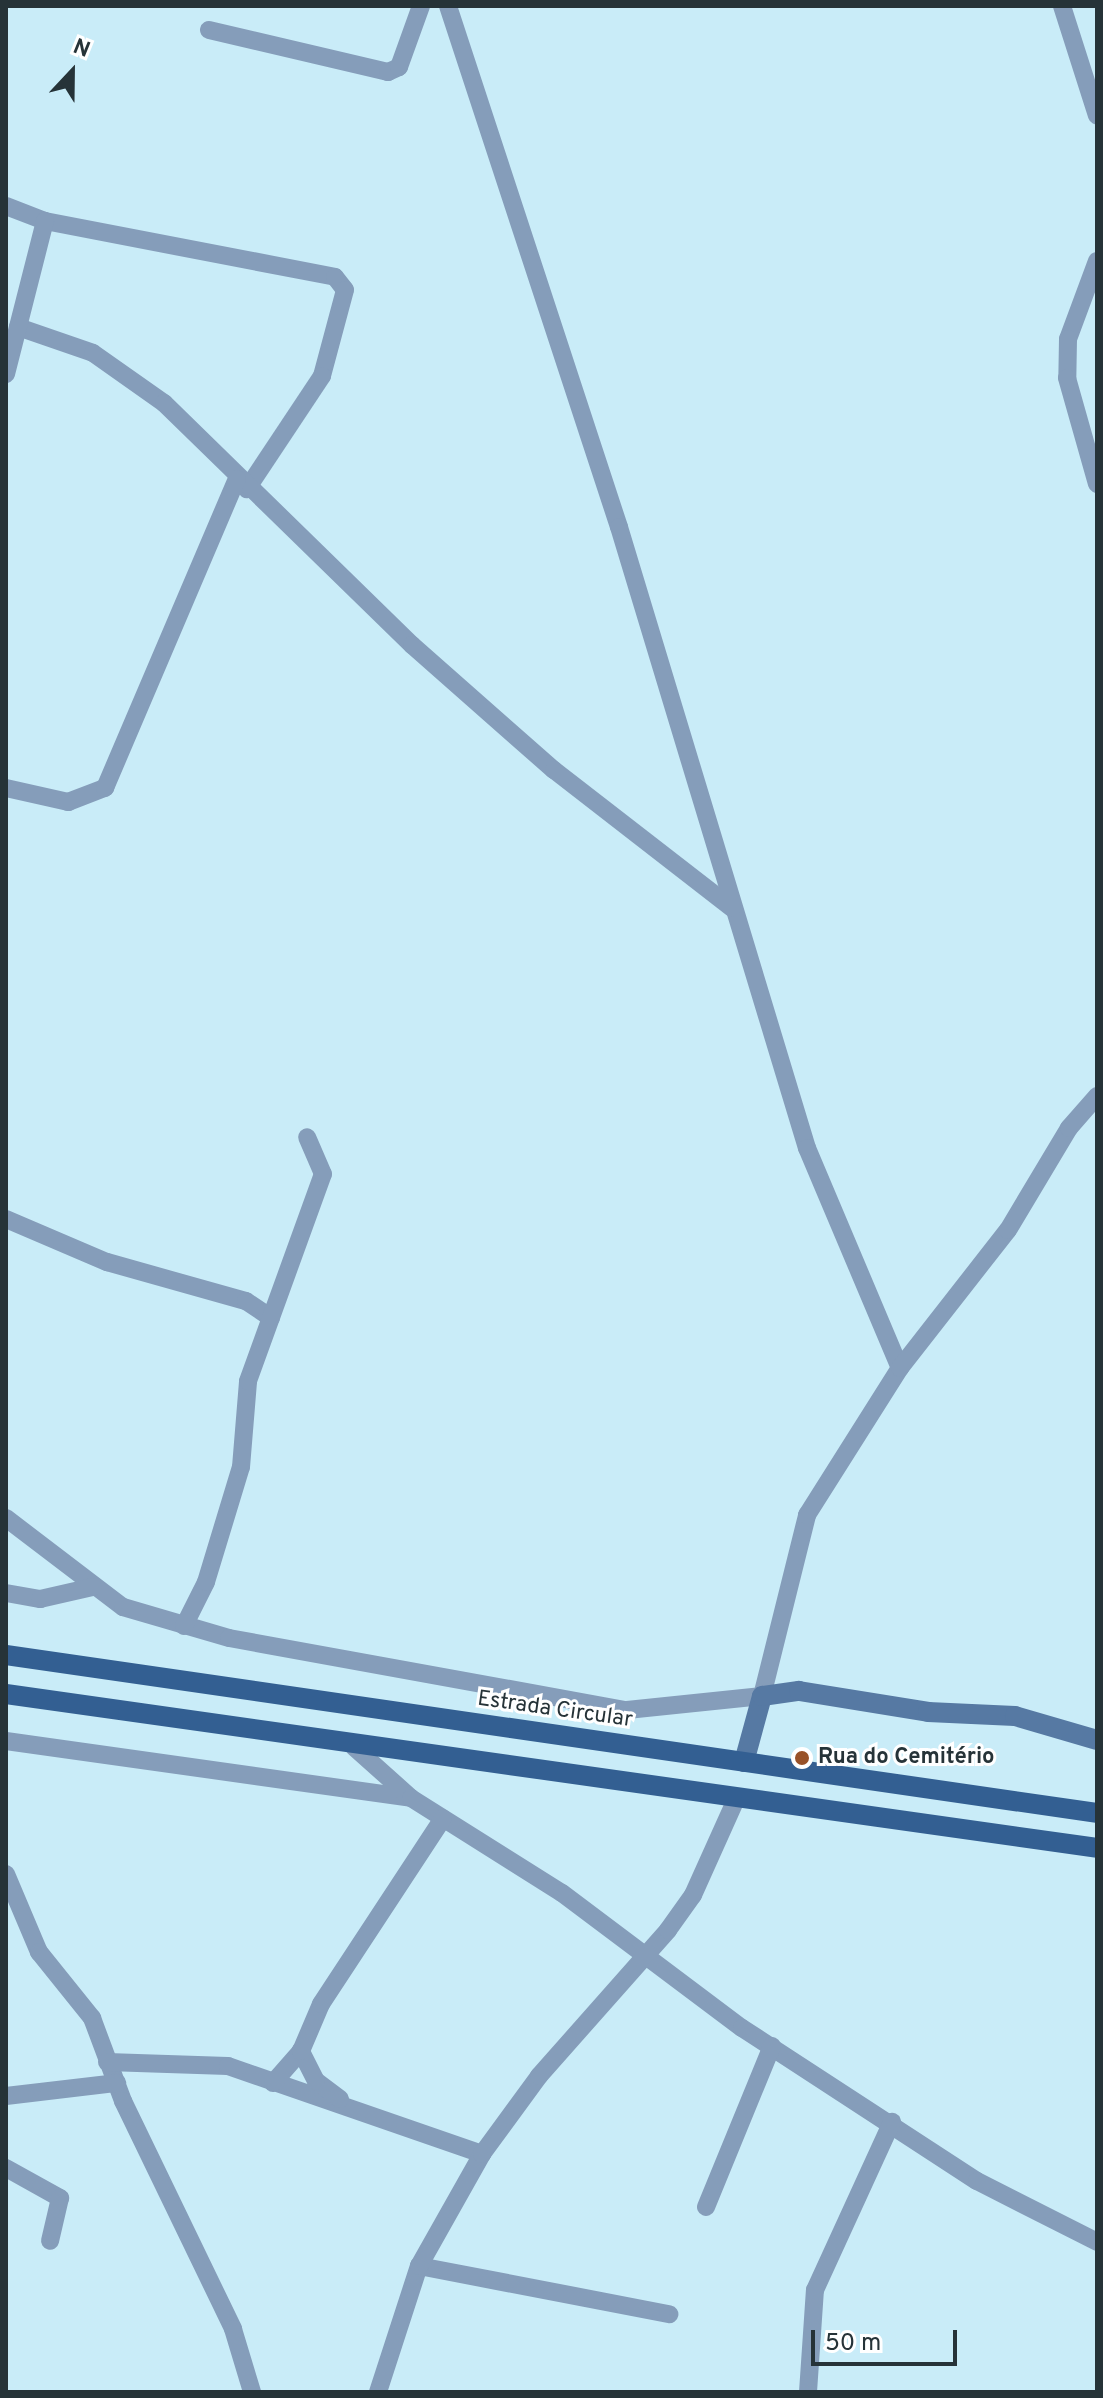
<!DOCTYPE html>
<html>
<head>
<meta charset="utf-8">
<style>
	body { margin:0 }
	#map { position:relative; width:1103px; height:2398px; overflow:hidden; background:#c9ecf8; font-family:Overpass,sans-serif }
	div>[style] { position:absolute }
	.street>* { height:18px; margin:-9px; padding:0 9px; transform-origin:9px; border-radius:9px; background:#859dba }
	.secondary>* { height:20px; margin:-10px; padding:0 10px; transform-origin:10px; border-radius:10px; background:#5679a3 }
	.primary>* { height:20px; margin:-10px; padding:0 10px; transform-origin:10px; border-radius:10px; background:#335f92 }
	.dots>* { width:22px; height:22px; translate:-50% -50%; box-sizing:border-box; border:4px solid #fff; border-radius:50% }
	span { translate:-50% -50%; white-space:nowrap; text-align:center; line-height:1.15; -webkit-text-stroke:6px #fff; paint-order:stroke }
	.street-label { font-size:22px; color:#263338 }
	.poi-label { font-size:22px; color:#263338; font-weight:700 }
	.left { translate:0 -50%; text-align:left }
	.frame { position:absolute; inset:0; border:8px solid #263338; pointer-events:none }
	.north { position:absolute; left:32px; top:32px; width:80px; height:80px; -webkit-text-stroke:6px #fff; paint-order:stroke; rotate:22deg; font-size:22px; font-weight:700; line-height:32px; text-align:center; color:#263338 }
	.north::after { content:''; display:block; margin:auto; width:28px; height:36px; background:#263338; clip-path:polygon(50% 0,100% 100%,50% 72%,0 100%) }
	.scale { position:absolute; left:811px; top:2330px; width:146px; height:36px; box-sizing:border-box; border:4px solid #263338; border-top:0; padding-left:10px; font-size:24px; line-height:28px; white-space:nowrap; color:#263338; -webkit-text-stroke:6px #fff; paint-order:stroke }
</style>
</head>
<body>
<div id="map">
	<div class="street">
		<i style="left:448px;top:6px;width:548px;rotate:71.83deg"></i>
		<i style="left:619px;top:527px;width:649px;rotate:73.16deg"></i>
		<i style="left:807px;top:1148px;width:239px;rotate:67.1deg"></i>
		<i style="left:1062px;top:6px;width:115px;rotate:72.3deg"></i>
		<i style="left:209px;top:30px;width:184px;rotate:13.2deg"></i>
		<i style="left:388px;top:72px;width:12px;rotate:-24deg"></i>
		<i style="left:399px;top:67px;width:65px;rotate:-70.2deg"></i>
		<i style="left:6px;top:206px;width:42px;rotate:21deg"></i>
		<i style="left:45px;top:221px;width:295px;rotate:10.9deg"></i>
		<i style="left:335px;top:277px;width:16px;rotate:52deg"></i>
		<i style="left:345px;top:290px;width:89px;rotate:105deg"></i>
		<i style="left:322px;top:376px;width:136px;rotate:123.6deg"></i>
		<i style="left:1097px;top:261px;width:83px;rotate:110.4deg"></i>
		<i style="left:1068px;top:339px;width:39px;rotate:91deg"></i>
		<i style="left:1067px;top:378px;width:110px;rotate:74.2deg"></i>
		<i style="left:18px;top:327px;width:79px;rotate:19.1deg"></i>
		<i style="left:93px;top:353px;width:87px;rotate:35.2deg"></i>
		<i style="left:164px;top:403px;width:347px;rotate:44.3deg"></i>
		<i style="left:412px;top:645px;width:189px;rotate:41.4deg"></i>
		<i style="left:554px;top:770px;width:225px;rotate:37.8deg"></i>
		<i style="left:6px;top:374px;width:158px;rotate:-75.7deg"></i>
		<i style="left:6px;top:788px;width:64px;rotate:12.7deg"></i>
		<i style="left:68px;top:802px;width:40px;rotate:-21deg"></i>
		<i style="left:105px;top:788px;width:336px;rotate:-66.9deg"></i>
		<i style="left:6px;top:1219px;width:110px;rotate:23.1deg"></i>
		<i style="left:107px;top:1262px;width:144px;rotate:15.7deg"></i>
		<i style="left:246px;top:1301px;width:30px;rotate:34deg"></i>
		<i style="left:6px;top:1518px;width:147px;rotate:37.3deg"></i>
		<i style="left:123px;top:1607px;width:110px;rotate:16.3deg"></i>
		<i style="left:229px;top:1638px;width:404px;rotate:10.3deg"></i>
		<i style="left:627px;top:1710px;width:136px;rotate:-5.9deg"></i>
		<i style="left:762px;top:1696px;width:187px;rotate:-76deg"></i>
		<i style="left:807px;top:1515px;width:174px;rotate:-57.7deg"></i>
		<i style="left:900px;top:1368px;width:175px;rotate:-52deg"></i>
		<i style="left:1008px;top:1230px;width:119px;rotate:-59.1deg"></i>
		<i style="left:1069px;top:1128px;width:43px;rotate:-48.8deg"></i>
		<i style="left:6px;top:1593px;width:35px;rotate:10deg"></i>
		<i style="left:40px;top:1599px;width:54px;rotate:-12.8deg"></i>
		<i style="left:184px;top:1626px;width:49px;rotate:-63.4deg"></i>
		<i style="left:206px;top:1582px;width:120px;rotate:-73.1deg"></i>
		<i style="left:241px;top:1467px;width:86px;rotate:-85.3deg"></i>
		<i style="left:248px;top:1381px;width:220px;rotate:-70.1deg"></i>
		<i style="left:323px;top:1174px;width:40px;rotate:-113.4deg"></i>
		<i style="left:6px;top:1741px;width:409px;rotate:8deg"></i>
		<i style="left:354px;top:1747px;width:76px;rotate:41.8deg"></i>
		<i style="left:411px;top:1798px;width:178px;rotate:32.2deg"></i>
		<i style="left:562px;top:1893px;width:225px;rotate:36.9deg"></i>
		<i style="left:742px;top:2028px;width:280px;rotate:33.1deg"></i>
		<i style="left:977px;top:2181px;width:135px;rotate:26.9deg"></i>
		<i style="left:6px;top:1874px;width:85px;rotate:67.1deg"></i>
		<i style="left:39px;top:1952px;width:85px;rotate:51.2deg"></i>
		<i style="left:92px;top:2018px;width:89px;rotate:69.5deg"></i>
		<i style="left:123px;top:2101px;width:253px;rotate:64.2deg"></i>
		<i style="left:233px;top:2329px;width:66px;rotate:73.2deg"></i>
		<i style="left:107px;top:2062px;width:121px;rotate:1.9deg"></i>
		<i style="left:228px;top:2066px;width:269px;rotate:19.1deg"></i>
		<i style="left:273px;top:2083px;width:43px;rotate:-48.8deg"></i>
		<i style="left:6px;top:2096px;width:112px;rotate:-6.7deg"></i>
		<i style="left:340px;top:2099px;width:30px;rotate:-143deg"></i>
		<i style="left:316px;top:2081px;width:34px;rotate:-117deg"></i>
		<i style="left:301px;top:2051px;width:51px;rotate:-66.9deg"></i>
		<i style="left:321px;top:2004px;width:222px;rotate:-56.7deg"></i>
		<i style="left:6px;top:2168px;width:62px;rotate:29.1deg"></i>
		<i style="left:60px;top:2198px;width:44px;rotate:103.1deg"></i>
		<i style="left:706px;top:2207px;width:174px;rotate:-67.7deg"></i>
		<i style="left:419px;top:2266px;width:255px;rotate:10.9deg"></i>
		<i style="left:378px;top:2392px;width:133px;rotate:-72deg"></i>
		<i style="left:419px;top:2266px;width:129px;rotate:-60.6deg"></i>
		<i style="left:482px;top:2154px;width:97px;rotate:-53.8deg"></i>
		<i style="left:539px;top:2076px;width:195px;rotate:-48.5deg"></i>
		<i style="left:668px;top:1930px;width:43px;rotate:-54.5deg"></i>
		<i style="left:693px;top:1895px;width:107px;rotate:-65.8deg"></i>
		<i style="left:808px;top:2392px;width:102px;rotate:-86.1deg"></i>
		<i style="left:815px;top:2290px;width:185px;rotate:-65.4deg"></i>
	</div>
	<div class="secondary">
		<i style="left:744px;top:1762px;width:68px;rotate:-74.7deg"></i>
		<i style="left:762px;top:1696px;width:37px;rotate:-8deg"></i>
		<i style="left:799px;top:1691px;width:131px;rotate:9.2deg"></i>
		<i style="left:928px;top:1712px;width:87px;rotate:2.6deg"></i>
		<i style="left:1015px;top:1716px;width:85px;rotate:16.3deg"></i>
	</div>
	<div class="primary">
		<i style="left:6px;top:1655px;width:1102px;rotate:8.24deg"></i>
		<i style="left:6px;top:1694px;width:1102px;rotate:8.03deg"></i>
	</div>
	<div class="dots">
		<i style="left:802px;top:1758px;background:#985229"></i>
	</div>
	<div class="street-label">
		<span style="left:555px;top:1710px;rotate:8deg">Estrada Circular</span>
	</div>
	<div class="poi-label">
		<span class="left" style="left:818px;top:1758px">Rua do Cemitério</span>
	</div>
	<div class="frame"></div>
	<div class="north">N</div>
	<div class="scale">50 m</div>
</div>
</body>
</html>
